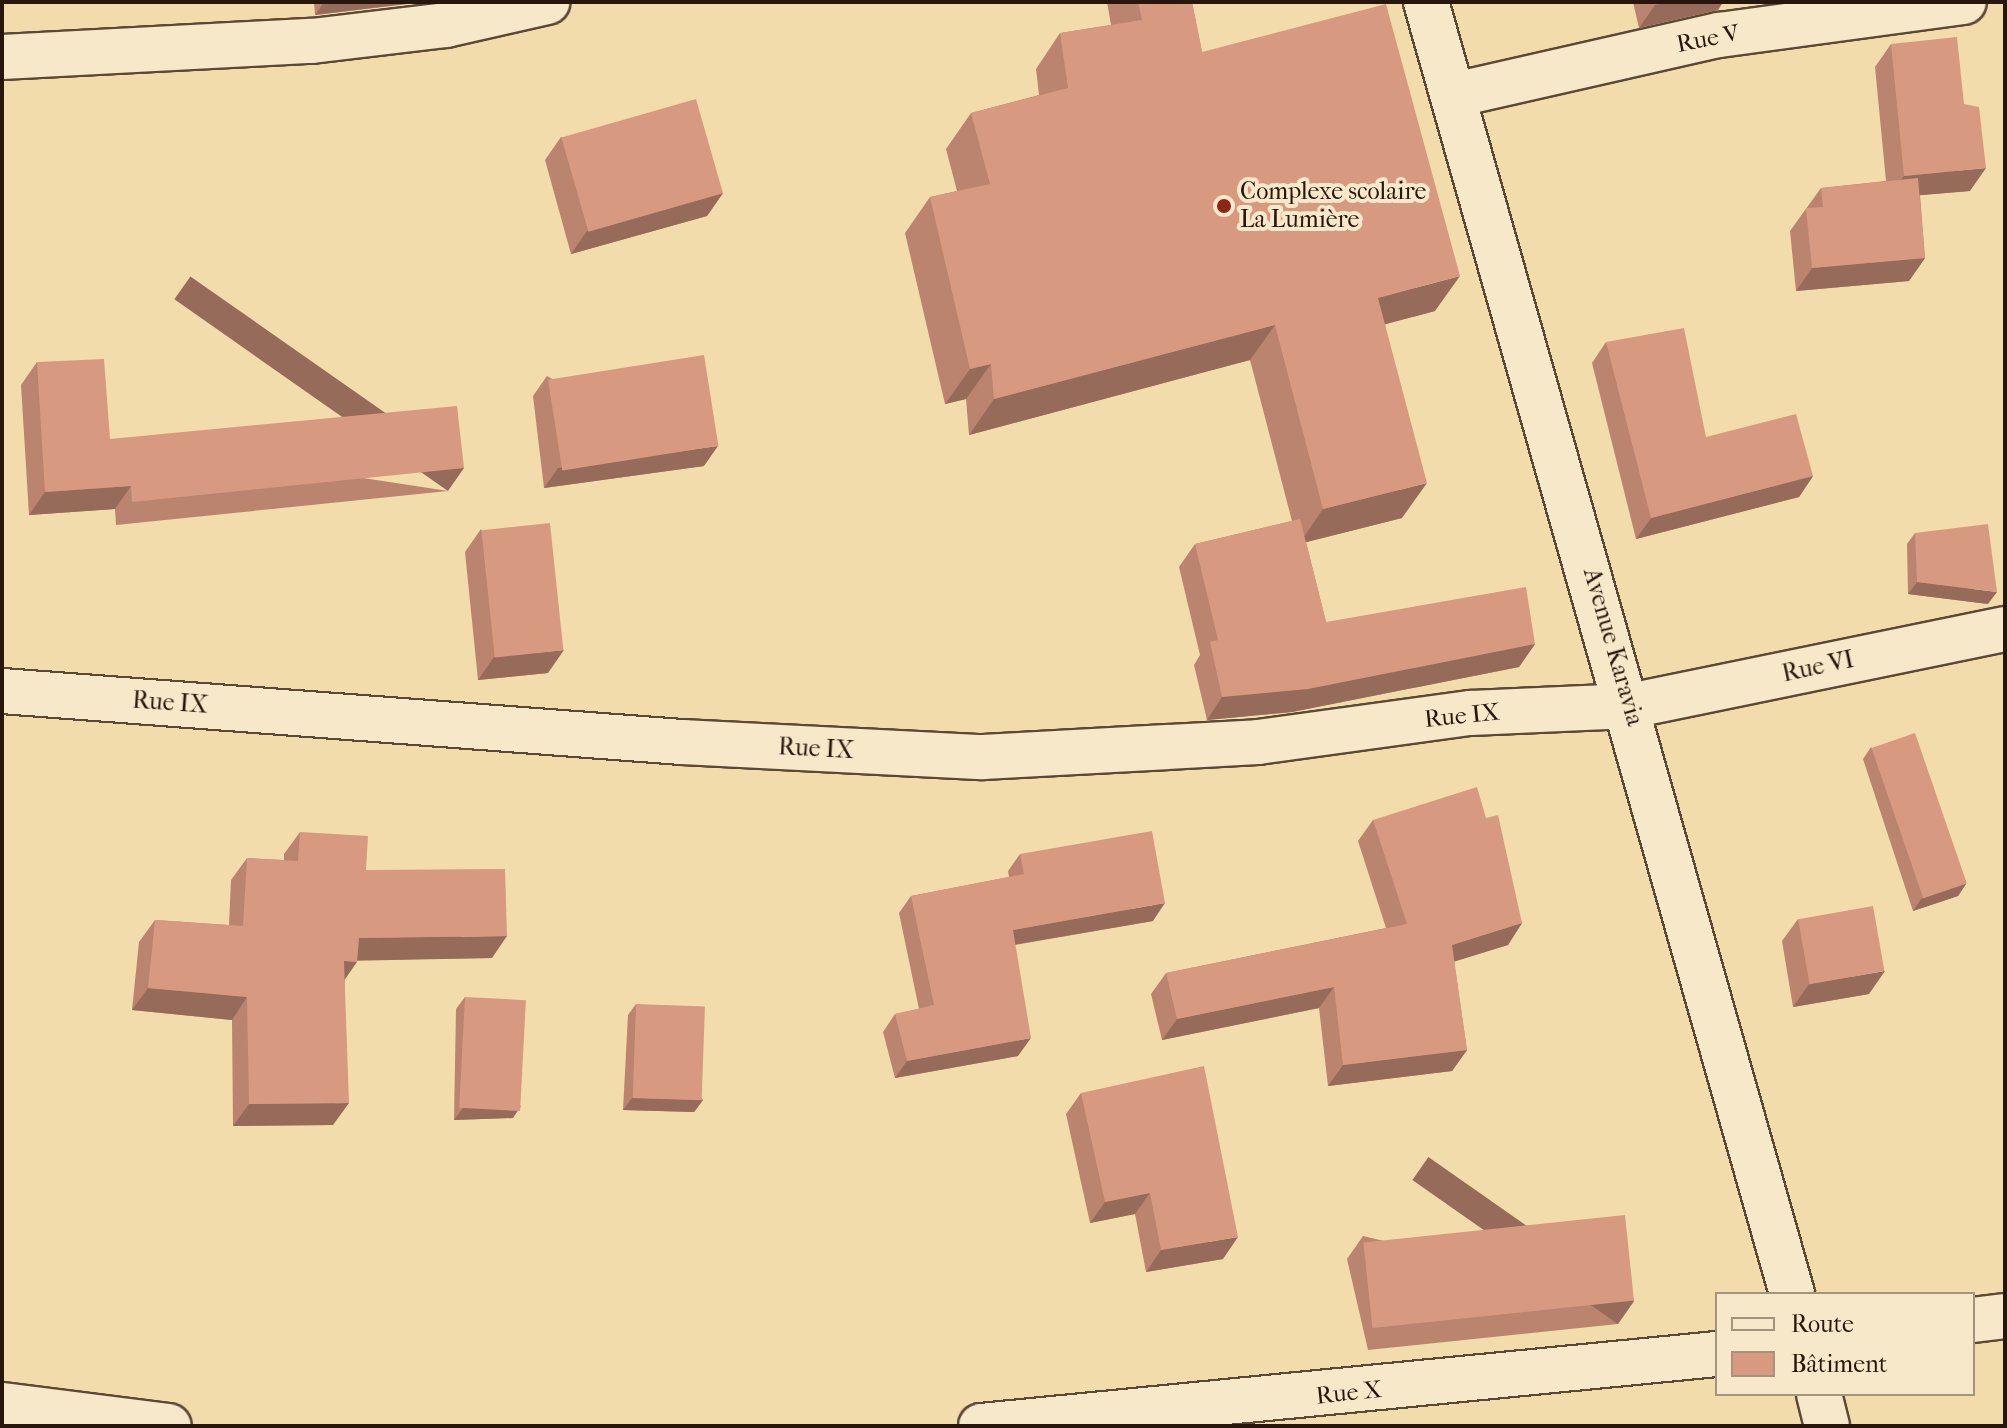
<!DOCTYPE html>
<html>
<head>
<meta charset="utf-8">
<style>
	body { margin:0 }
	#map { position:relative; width:2007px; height:1428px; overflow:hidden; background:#f3dcac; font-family:"IM FELL French Canon",serif }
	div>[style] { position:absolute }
	.roads { filter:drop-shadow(2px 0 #5b4835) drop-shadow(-2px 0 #5b4835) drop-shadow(0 2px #5b4835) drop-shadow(0 -2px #5b4835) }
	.minor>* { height:44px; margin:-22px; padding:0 22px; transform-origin:22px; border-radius:22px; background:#f7e8c9 }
	.tertiary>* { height:44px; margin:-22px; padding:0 22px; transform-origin:22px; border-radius:22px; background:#f7e8c9 }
	.wall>* { inset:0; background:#ba846f }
	.shaded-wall>* { inset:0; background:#976b5a; transform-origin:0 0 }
	.building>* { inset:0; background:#d89981; transform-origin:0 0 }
	.dots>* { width:22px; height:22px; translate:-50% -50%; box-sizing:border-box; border:4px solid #f7e8c9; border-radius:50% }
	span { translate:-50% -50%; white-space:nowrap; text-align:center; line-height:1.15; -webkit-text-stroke:8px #f7e8c9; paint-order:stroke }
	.street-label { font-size:24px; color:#28160d }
	.poi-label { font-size:24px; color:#28160d }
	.left { translate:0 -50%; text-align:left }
	.frame { position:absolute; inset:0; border:4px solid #28160d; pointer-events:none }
	.legend { position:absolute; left:1715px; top:1292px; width:260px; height:104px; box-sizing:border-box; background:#f7e8c9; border:2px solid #a4947e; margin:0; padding:10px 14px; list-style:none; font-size:24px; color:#28160d }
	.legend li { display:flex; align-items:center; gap:16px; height:40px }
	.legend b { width:40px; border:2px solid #a4947e }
</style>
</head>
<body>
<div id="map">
	<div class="roads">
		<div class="minor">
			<i style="left:2px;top:57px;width:310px;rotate:-3deg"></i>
			<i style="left:312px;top:41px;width:135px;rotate:-6.8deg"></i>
			<i style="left:446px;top:25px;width:104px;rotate:-12.8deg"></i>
			<i style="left:1454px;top:95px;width:272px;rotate:-12.8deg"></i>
			<i style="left:1719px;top:35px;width:247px;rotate:-7.7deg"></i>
			<i style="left:2px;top:691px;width:682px;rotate:4.29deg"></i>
			<i style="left:682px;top:742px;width:301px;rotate:2.9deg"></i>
			<i style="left:983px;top:757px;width:275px;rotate:-3.1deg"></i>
			<i style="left:1258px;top:742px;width:215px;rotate:-7.8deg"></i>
			<i style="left:1471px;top:713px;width:159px;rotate:-2.5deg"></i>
			<i style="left:1630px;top:706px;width:383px;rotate:-11.6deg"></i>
			<i style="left:1973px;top:1320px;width:32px;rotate:-7deg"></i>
			<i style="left:2px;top:1405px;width:168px;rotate:7.2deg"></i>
			<i style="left:981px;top:1426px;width:740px;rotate:-5.59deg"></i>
		</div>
		<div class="tertiary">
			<i style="left:1426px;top:2px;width:1343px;rotate:74.18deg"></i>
			<i style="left:1819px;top:1394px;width:33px;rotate:76deg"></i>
		</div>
	</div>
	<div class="wall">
		<i style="clip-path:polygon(314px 2px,423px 2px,315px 15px)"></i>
		<i style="clip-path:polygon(1107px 2px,1192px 2px,1202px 52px,1435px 311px,1385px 324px,1402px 518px,1306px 542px,1326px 622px,1535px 644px,1519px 667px,1292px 712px,1207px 720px,1194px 665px,1200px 655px,1179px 567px,1195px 544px,1292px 521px,1250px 360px,969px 435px,966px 399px,945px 404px,905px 233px,930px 197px,957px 191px,946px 149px,971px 113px,1039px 95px,1036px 69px,1060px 33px,1111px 25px)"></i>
		<i style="clip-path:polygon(1633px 2px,1723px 2px,1718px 10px,1639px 28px)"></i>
		<i style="clip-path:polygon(1891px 44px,1970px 191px,1920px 195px,1925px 258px,1909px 281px,1796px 291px,1790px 231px,1821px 188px,1886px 181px,1875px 67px)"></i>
		<i style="clip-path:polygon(561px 137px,723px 193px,707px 216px,571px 254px,545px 160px)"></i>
		<i style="clip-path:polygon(1606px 342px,1706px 437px,1813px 476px,1799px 497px,1636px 539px,1592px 363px)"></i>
		<i style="clip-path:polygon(37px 362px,110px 439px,448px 491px,116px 525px,115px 509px,29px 515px,21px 385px)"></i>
		<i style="clip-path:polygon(547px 376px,704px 466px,544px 488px,533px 396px)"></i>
		<i style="clip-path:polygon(481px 529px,548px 673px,478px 680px,465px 552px)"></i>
		<i style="clip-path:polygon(1915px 533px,1988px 604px,1908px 594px,1907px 544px)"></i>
		<i style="clip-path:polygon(1871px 747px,1966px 884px,1958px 896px,1913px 911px,1863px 759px)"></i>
		<i style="clip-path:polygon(1486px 818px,1522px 923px,1508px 945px,1454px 961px,1467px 1050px,1452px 1071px,1328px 1086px,1319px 1008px,1162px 1040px,1151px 994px,1166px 973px,1386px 928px,1358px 841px,1373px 820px)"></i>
		<i style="clip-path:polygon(300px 832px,366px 870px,492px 958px,357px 960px,345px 979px,333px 1125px,233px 1126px,232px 1020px,132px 1010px,139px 942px,155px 920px,229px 925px,231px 880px,247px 858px,284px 860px,284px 854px)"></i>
		<i style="clip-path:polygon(1020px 854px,1153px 921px,1015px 945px,1018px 1056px,895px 1078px,883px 1032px,895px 1014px,919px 1009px,899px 913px,911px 896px,1009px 877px,1008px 871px)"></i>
		<i style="clip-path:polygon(1798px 919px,1869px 994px,1793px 1007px,1782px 941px)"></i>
		<i style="clip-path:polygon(465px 997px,513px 1118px,454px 1120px,456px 1009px)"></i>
		<i style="clip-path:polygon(636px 1004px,703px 1100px,694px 1112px,623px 1110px,628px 1015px)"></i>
		<i style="clip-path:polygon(1081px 1093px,1223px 1259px,1146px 1272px,1135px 1214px,1090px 1223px,1066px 1114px)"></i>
		<i style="clip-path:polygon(1363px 1236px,1634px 1301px,1618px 1324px,1368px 1350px,1347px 1259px)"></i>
	</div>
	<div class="shaded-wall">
		<i style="clip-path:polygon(324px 2px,423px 2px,315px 15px)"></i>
		<i style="clip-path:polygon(1667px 2px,1723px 2px,1718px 10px,1639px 28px,1655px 5px)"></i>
		<i style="clip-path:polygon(1986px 168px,1970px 191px,1888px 198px,1904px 176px)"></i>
		<i style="clip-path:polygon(723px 193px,707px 216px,571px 254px,587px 231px)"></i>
		<i style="clip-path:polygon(1925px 258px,1909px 281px,1796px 291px,1812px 268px)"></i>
		<i style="clip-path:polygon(1460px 276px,1435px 311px,1353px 333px,1378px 298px)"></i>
		<i style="clip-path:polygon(1275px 325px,1250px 360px,969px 435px,994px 399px)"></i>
		<i style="clip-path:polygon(991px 364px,966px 399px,945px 404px,970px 369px)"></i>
		<i style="clip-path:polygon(718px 446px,704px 466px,544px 488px,558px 468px)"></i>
		<i style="left:464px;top:468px;width:28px;height:334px;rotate:125deg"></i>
		<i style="clip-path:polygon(1813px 476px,1799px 497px,1636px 539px,1651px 518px)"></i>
		<i style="clip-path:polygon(1427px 483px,1402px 518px,1299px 544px,1323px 509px)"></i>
		<i style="clip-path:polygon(131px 486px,115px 509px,29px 515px,45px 492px)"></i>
		<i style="clip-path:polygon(1917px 582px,1997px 592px,1988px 604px,1908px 594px)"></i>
		<i style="clip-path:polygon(1535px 644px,1519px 667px,1292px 712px,1207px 720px,1222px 697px)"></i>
		<i style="clip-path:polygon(564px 650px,548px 673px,478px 680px,494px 657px)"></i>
		<i style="clip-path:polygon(1966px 884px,1958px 896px,1913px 911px,1921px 899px)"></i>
		<i style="clip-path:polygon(1165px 903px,1153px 921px,1000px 947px,1013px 930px)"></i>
		<i style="clip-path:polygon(1522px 923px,1508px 945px,1437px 967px,1452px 945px)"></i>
		<i style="clip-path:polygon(507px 936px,492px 958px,343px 961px,359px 938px)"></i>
		<i style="clip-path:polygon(344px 961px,357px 962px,341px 985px)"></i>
		<i style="clip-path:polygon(1885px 971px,1869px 994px,1793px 1007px,1809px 984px)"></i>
		<i style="clip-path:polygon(1334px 987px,1319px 1008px,1162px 1040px,1177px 1019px)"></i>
		<i style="clip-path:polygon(148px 988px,247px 997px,232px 1020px,132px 1010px)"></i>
		<i style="clip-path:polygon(1031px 1038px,1018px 1056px,895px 1078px,907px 1061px)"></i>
		<i style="clip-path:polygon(1467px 1050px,1452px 1071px,1328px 1086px,1343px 1065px)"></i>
		<i style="clip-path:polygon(632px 1098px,703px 1100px,694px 1112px,623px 1110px)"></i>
		<i style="clip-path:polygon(349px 1103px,333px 1125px,233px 1126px,249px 1104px)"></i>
		<i style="clip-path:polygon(521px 1106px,513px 1118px,454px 1120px,463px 1108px)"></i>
		<i style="clip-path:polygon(1150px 1193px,1135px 1214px,1090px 1223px,1105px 1202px)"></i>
		<i style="clip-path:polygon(1238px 1237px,1223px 1259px,1146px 1272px,1161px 1250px)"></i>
		<i style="left:1634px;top:1301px;width:28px;height:251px;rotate:125deg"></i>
	</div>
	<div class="building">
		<i style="clip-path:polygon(1138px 2px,1192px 2px,1202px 52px,1386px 4px,1460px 276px,1378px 298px,1427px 483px,1323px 509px,1275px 325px,994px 399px,991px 364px,970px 369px,930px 197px,990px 184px,971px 113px,1068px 88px,1060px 33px,1142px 20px)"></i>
		<i style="clip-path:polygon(1957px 37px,1964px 104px,1979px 107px,1986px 168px,1904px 176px,1891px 44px)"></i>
		<i style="left:696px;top:99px;width:98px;height:140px;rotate:74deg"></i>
		<i style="clip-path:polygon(1918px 178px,1925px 258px,1812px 268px,1806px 208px,1823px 207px,1821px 188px)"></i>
		<i style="clip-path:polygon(1684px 328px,1706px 437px,1796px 414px,1813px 476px,1651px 518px,1606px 342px)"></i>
		<i style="left:704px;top:355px;width:92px;height:158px;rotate:81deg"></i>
		<i style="clip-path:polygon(104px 359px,110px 439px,457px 406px,464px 468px,132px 502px,131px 486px,45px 492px,37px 362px)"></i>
		<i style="clip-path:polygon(1300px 519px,1326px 622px,1526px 587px,1535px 644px,1308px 689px,1222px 697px,1210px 642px,1218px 640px,1195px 544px)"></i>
		<i style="left:550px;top:523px;width:128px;height:69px;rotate:84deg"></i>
		<i style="clip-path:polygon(1988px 524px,1997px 592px,1917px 582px,1915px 533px)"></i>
		<i style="left:1915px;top:733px;width:159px;height:46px;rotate:71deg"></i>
		<i style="clip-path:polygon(1477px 787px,1486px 818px,1498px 815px,1522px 923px,1452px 945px,1467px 1050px,1343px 1065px,1334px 987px,1177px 1019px,1166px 973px,1407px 924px,1373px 820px)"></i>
		<i style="clip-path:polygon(1152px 831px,1165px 903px,1013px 930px,1031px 1038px,907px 1061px,895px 1014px,934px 1005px,911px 896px,1024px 874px,1020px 854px)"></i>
		<i style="clip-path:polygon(300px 832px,368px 836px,366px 870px,505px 869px,507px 936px,359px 938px,357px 962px,344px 961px,349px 1103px,249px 1104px,247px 997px,148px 988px,155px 920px,243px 926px,247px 858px,298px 861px)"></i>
		<i style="left:1873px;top:906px;width:66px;height:76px;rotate:80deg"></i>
		<i style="left:465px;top:997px;width:61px;height:111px;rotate:3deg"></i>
		<i style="left:636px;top:1004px;width:69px;height:94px;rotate:2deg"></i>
		<i style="clip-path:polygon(1204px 1066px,1238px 1237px,1161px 1250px,1150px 1193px,1105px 1202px,1081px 1093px)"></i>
		<i style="left:1625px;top:1215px;width:86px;height:263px;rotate:84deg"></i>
	</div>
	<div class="dots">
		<i style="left:1224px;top:206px;background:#8f2418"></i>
	</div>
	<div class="street-label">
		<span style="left:1708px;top:39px;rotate:-11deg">Rue V</span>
		<span style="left:1613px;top:647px;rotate:74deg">Avenue Karavia</span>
		<span style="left:1818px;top:667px;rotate:-12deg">Rue VI</span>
		<span style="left:170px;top:703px;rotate:4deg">Rue IX</span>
		<span style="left:1462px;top:716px;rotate:-6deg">Rue IX</span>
		<span style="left:816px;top:749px;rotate:3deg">Rue IX</span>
		<span style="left:1349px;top:1393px;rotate:-6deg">Rue X</span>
	</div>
	<div class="poi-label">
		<span class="left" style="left:1240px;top:206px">Complexe scolaire<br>La Lumière</span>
	</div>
	<div class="frame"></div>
	<ul class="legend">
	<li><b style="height:10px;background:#f7e8c9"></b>Route</li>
	<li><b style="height:22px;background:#d89981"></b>Bâtiment</li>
	</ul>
</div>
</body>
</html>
